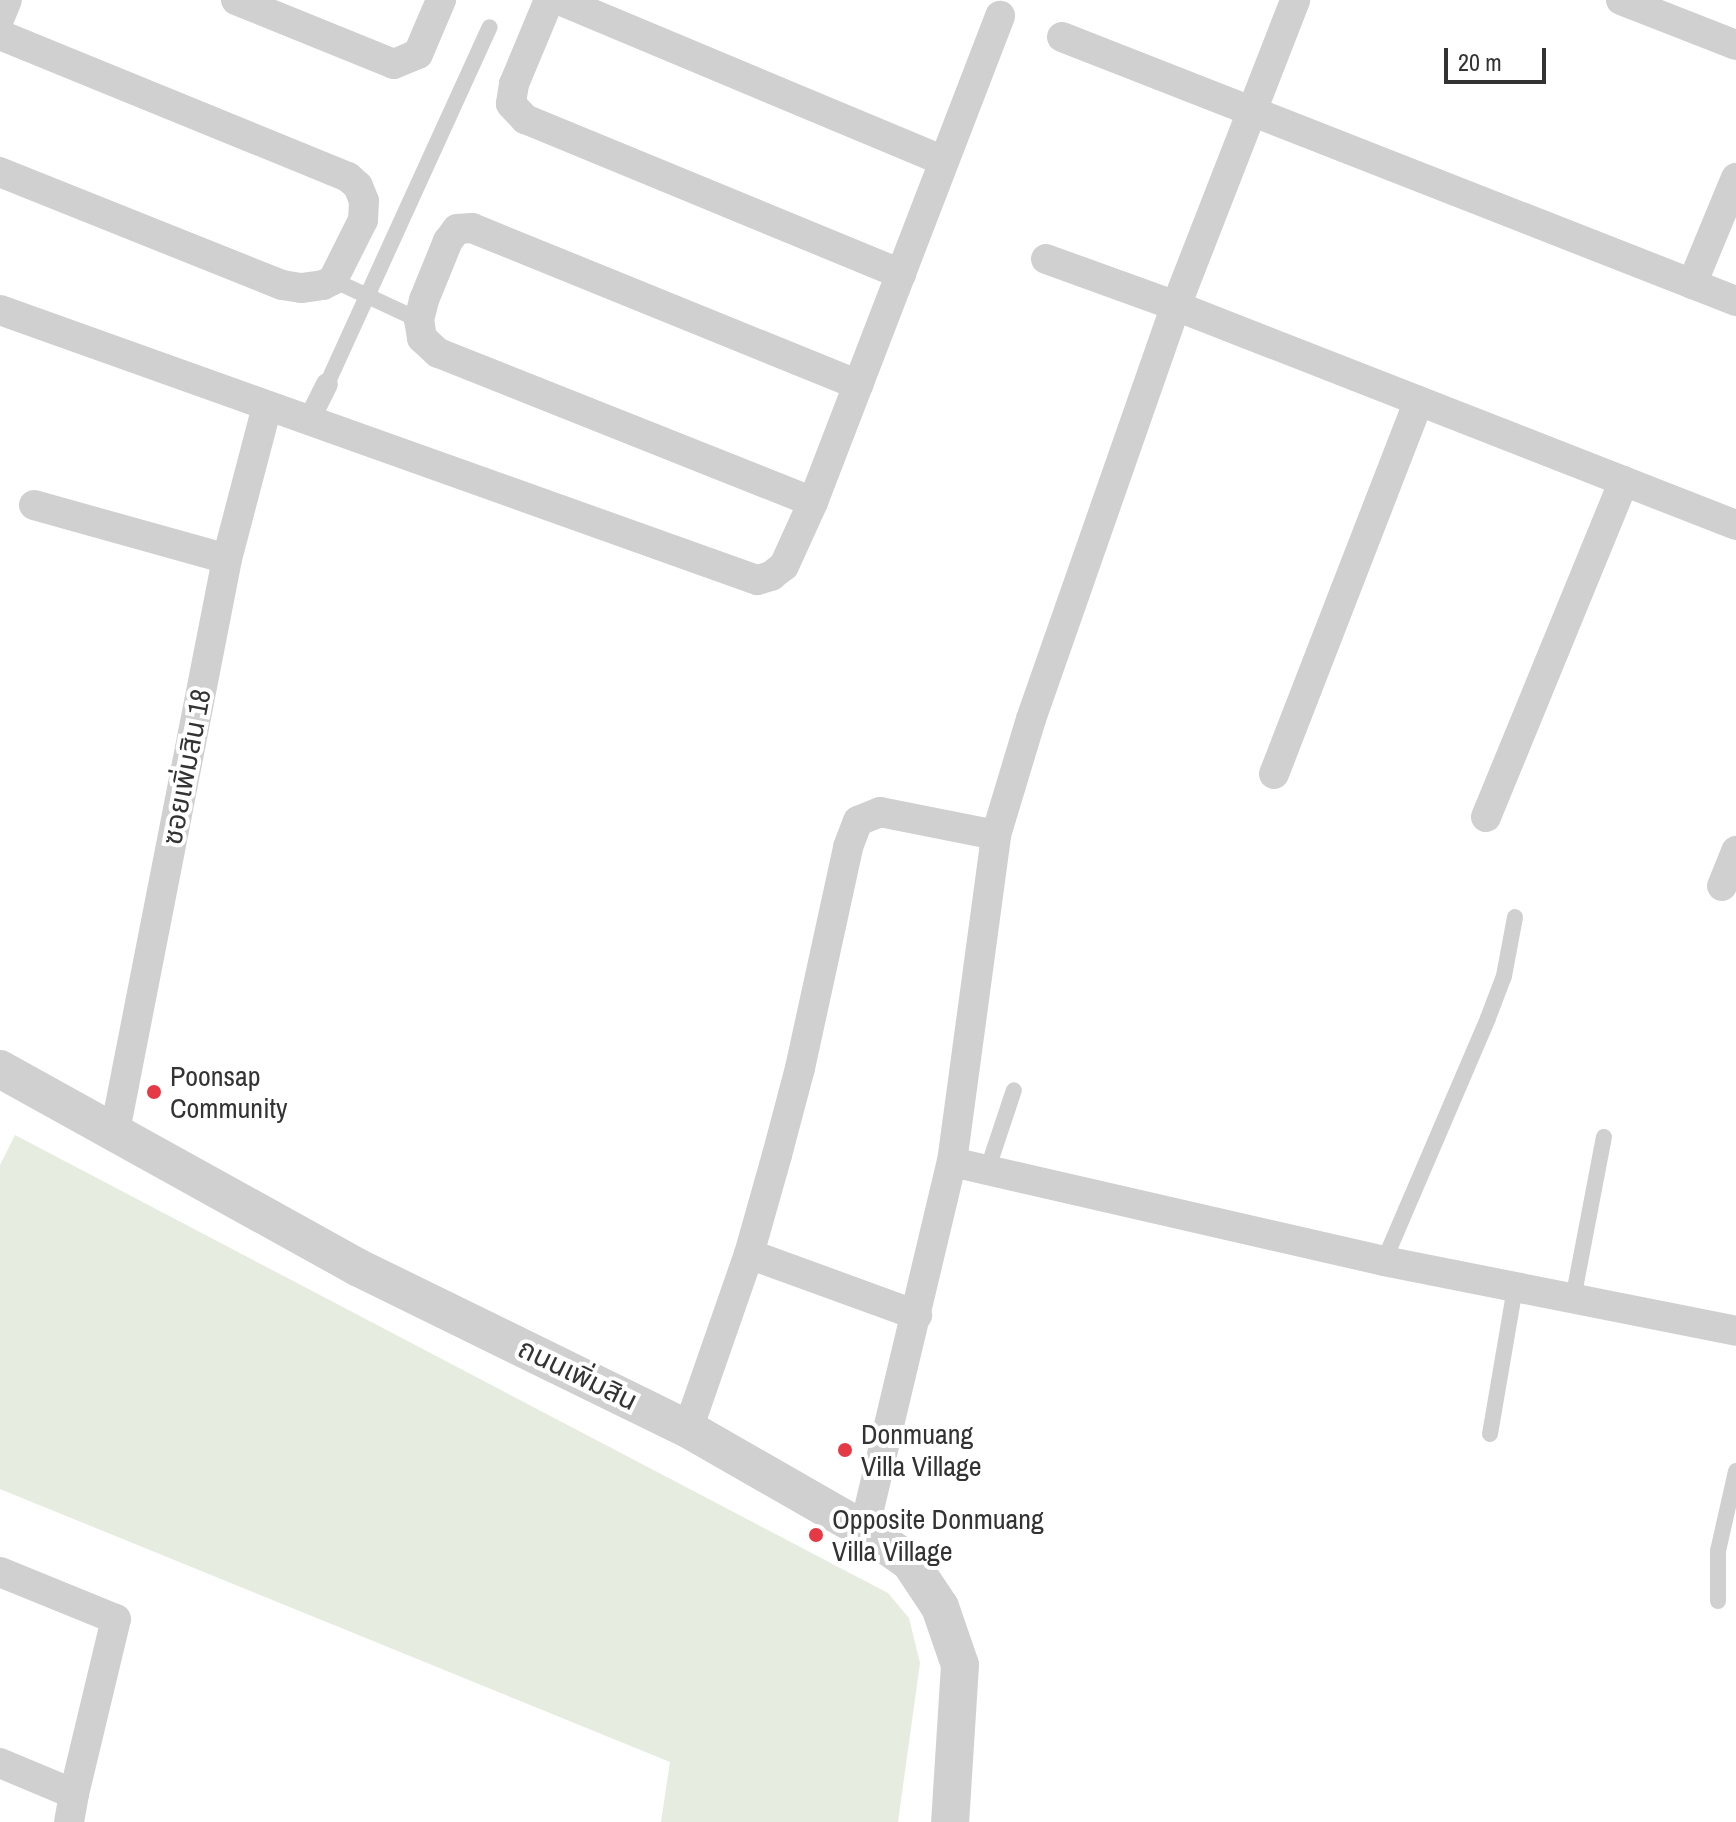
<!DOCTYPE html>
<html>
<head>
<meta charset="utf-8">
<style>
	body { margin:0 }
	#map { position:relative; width:1736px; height:1822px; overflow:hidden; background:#fff; font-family:"Archivo Narrow","Noto Sans Thai",sans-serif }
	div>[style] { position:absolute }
	.green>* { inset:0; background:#e6ecdf }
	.service>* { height:16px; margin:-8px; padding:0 8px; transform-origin:8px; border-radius:8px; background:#d0d0d0 }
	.pedestrian>* { height:22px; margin:-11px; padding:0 11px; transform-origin:11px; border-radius:11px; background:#d0d0d0 }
	.minor>* { height:30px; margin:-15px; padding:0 15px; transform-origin:15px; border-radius:15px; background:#d0d0d0 }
	.tertiary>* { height:38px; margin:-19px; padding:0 19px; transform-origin:19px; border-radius:19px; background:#d0d0d0 }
	.dots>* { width:22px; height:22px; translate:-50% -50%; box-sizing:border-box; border:4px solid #fff; border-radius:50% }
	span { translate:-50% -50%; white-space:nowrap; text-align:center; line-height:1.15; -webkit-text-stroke:8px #fff; paint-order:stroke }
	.street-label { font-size:28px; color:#333 }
	.poi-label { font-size:28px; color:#333 }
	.left { translate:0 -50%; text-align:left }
	.scale { position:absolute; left:1444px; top:48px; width:102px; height:36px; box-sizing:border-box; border:4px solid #333; border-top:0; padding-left:10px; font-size:24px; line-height:28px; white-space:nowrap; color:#333; -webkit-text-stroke:6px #fff; paint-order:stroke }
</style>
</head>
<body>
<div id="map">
	<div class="green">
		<i style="clip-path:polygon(15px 1135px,888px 1593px,909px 1618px,920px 1663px,898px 1822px,661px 1822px,670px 1762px,0 1489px,0 1165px)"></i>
	</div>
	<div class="service">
		<i style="left:333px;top:280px;width:95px;rotate:24.9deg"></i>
		<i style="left:327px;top:384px;width:392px;rotate:-65.5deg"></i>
		<i style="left:987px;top:1171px;width:85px;rotate:-71.6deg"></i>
		<i style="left:1384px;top:1261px;width:264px;rotate:-66.8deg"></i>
		<i style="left:1488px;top:1018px;width:45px;rotate:-69.1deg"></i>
		<i style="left:1504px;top:976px;width:60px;rotate:-79.4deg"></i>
		<i style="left:1573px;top:1299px;width:165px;rotate:-79.2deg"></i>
		<i style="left:1490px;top:1434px;width:149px;rotate:-80.3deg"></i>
		<i style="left:1718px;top:1601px;width:50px;rotate:-90deg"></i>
		<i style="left:1718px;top:1551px;width:82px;rotate:-77.3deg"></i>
	</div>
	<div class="pedestrian">
		<i style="left:309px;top:420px;width:40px;rotate:-63.4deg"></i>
	</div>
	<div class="minor">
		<i style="left:236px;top:0;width:170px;rotate:22.1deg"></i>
		<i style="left:394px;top:64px;width:26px;rotate:-23deg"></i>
		<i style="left:418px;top:54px;width:59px;rotate:-66.9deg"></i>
		<i style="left:549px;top:0;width:91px;rotate:112.6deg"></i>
		<i style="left:514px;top:84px;width:20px;rotate:99deg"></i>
		<i style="left:511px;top:104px;width:21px;rotate:47deg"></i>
		<i style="left:525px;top:119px;width:407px;rotate:22.4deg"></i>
		<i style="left:559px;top:0;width:417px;rotate:22.7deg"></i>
		<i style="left:1621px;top:0;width:123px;rotate:21.4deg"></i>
		<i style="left:0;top:17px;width:18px;rotate:-68deg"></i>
		<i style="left:0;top:35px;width:376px;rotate:22.2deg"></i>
		<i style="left:348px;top:177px;width:13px;rotate:42deg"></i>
		<i style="left:358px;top:186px;width:16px;rotate:68deg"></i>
		<i style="left:364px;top:201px;width:19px;rotate:93deg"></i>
		<i style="left:363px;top:220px;width:67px;rotate:116.6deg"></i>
		<i style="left:333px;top:280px;width:11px;rotate:153deg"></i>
		<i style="left:323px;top:285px;width:22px;rotate:172deg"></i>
		<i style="left:301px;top:288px;width:19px;rotate:-171deg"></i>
		<i style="left:282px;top:285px;width:304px;rotate:-158.2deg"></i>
		<i style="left:1062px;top:37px;width:724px;rotate:21.39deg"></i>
		<i style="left:1046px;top:259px;width:138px;rotate:19.9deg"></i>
		<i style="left:1176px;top:306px;width:601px;rotate:21.36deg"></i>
		<i style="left:1692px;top:284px;width:115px;rotate:-67.5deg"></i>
		<i style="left:0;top:310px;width:804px;rotate:19.63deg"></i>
		<i style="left:757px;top:580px;width:15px;rotate:-16deg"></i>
		<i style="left:771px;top:576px;width:16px;rotate:-38deg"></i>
		<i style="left:784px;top:566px;width:70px;rotate:-65.6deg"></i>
		<i style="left:813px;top:502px;width:521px;rotate:-68.95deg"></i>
		<i style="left:813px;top:502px;width:404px;rotate:-158.3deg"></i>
		<i style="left:438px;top:353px;width:22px;rotate:-137deg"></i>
		<i style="left:422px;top:338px;width:18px;rotate:-99deg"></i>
		<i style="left:419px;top:320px;width:21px;rotate:-76deg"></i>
		<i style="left:424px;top:300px;width:64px;rotate:-67.9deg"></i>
		<i style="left:448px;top:241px;width:15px;rotate:-53deg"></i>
		<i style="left:457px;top:229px;width:15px;rotate:-4deg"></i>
		<i style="left:472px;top:228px;width:417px;rotate:22.1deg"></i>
		<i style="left:34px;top:505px;width:200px;rotate:15.6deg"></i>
		<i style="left:1274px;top:774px;width:400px;rotate:-68.8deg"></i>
		<i style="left:1486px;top:817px;width:363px;rotate:-67.7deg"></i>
		<i style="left:1722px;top:886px;width:38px;rotate:-68deg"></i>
		<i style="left:115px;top:1131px;width:583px;rotate:-78.92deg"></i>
		<i style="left:227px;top:559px;width:158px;rotate:-75.3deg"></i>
		<i style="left:952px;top:1162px;width:443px;rotate:12.9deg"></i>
		<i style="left:1384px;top:1261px;width:359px;rotate:11.2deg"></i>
		<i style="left:749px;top:1254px;width:179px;rotate:20deg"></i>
		<i style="left:688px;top:1429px;width:185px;rotate:-70.8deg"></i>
		<i style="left:749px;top:1254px;width:103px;rotate:-74.2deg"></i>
		<i style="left:777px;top:1155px;width:90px;rotate:-75.2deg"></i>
		<i style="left:800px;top:1068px;width:226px;rotate:-77.7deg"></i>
		<i style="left:848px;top:847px;width:28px;rotate:-69deg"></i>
		<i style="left:858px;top:821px;width:24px;rotate:-22deg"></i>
		<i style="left:880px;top:812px;width:118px;rotate:11.2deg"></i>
		<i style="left:864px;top:1530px;width:378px;rotate:-76.6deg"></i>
		<i style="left:952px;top:1162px;width:330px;rotate:-82.3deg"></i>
		<i style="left:996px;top:835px;width:121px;rotate:-73.2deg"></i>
		<i style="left:1031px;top:719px;width:438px;rotate:-70.7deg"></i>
		<i style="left:1176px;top:306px;width:328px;rotate:-68.7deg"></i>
		<i style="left:0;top:1572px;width:125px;rotate:22.1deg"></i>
		<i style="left:116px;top:1619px;width:180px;rotate:103.5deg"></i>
		<i style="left:0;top:1763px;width:80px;rotate:22.7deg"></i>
		<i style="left:74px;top:1794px;width:28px;rotate:100deg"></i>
	</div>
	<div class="tertiary">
		<i style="left:0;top:1069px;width:410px;rotate:29deg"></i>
		<i style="left:359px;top:1268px;width:366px;rotate:26.1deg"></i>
		<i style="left:688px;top:1429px;width:203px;rotate:29.8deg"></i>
		<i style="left:864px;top:1530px;width:56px;rotate:34.8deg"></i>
		<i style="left:910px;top:1562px;width:54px;rotate:56.3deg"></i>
		<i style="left:940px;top:1607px;width:61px;rotate:71deg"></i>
		<i style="left:960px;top:1665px;width:157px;rotate:93.6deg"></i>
	</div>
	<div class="dots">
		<i style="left:154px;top:1092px;background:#e63946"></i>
		<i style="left:845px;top:1450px;background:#e63946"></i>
		<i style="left:816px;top:1535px;background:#e63946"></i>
	</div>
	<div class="street-label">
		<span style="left:186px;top:767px;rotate:-79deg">ซอยเพิ่มสิน 18</span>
		<span style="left:578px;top:1374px;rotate:26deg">ถนนเพิ่มสิน</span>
	</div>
	<div class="poi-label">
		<span class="left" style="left:170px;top:1092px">Poonsap<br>Community</span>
		<span class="left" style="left:861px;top:1450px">Donmuang<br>Villa Village</span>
		<span class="left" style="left:832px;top:1535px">Opposite Donmuang<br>Villa Village</span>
	</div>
	<div class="scale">20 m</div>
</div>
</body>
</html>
